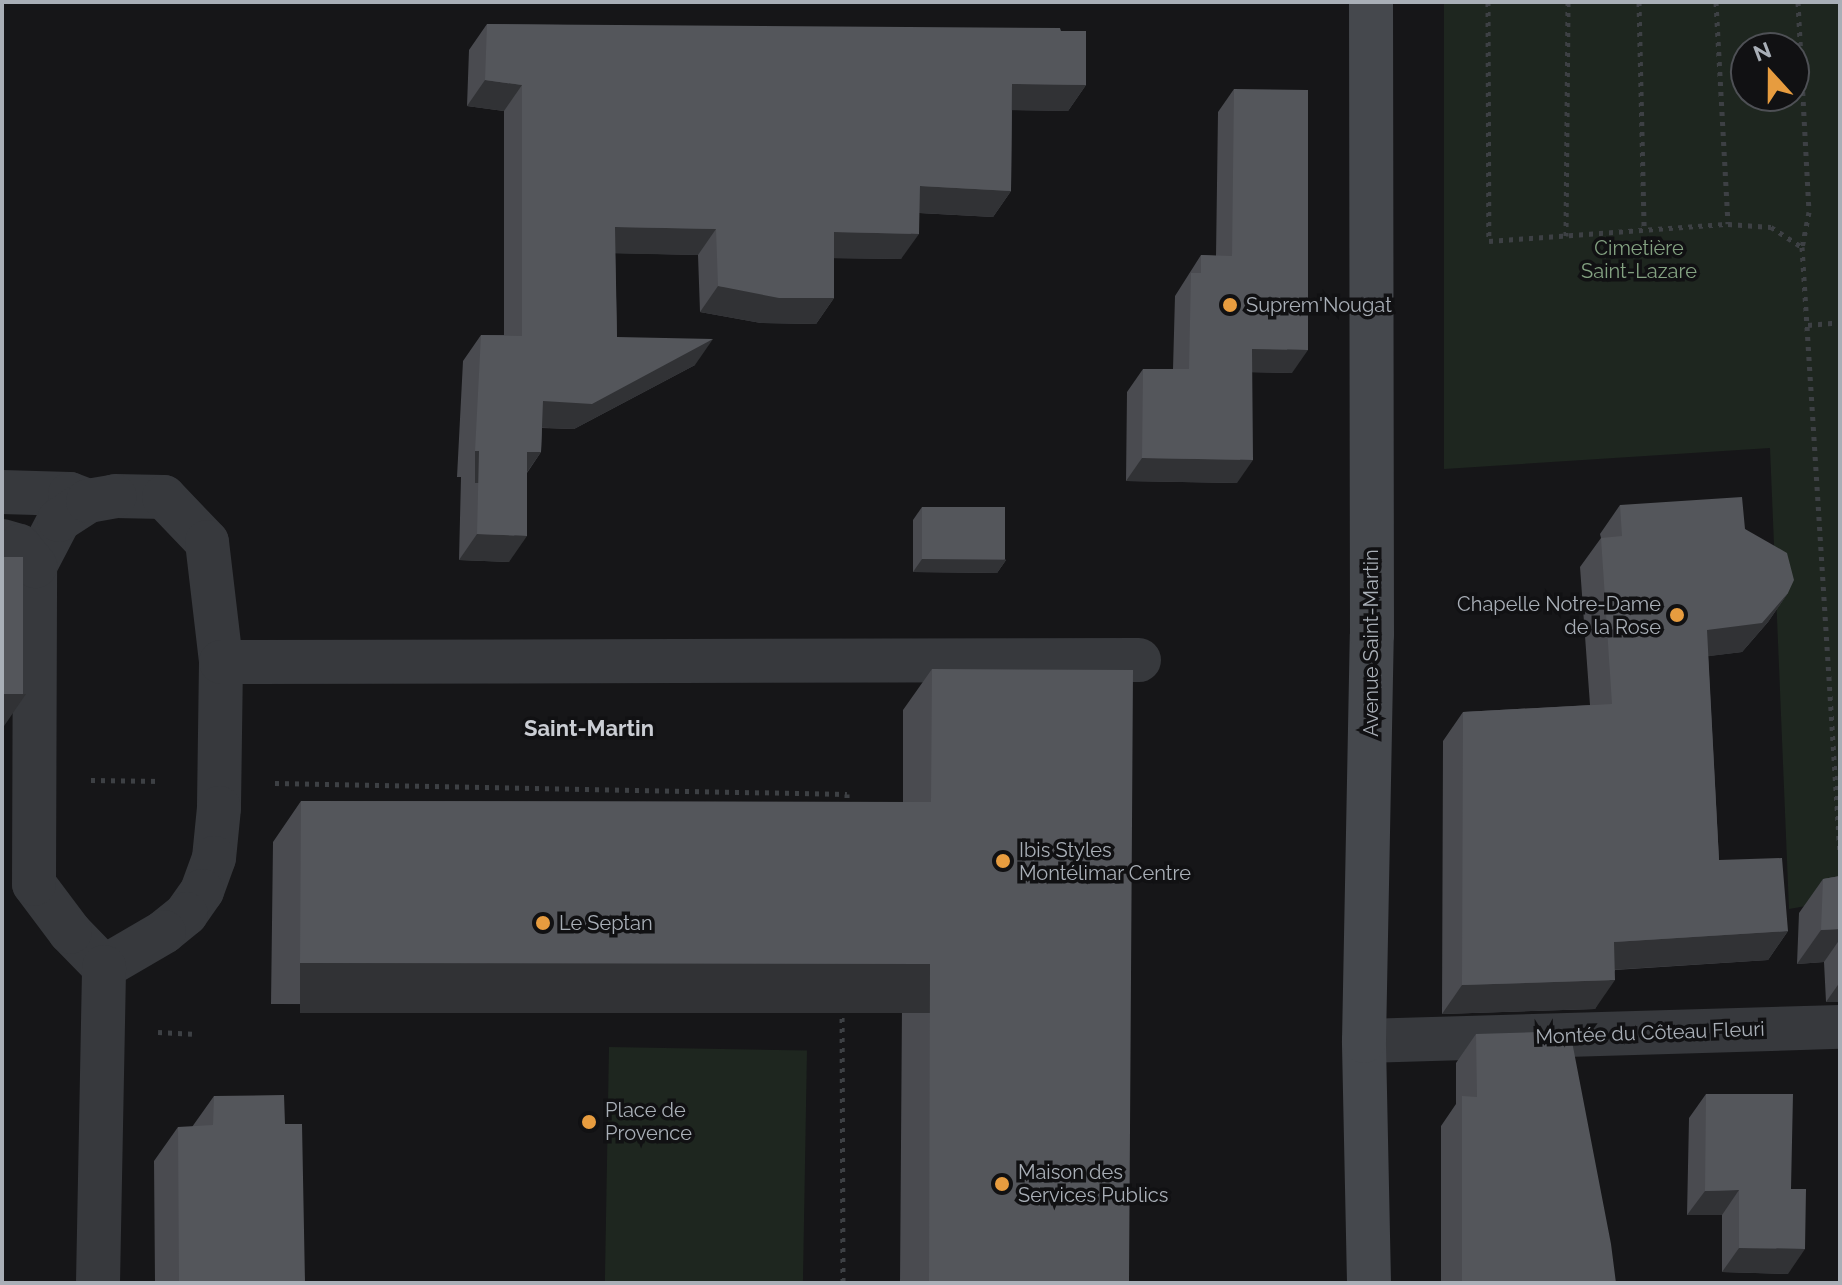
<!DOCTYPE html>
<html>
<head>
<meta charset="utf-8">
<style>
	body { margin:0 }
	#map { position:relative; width:1842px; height:1285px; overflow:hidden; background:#161618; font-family:Raleway,sans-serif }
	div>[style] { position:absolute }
	.green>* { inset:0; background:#1e261f; transform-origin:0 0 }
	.path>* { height:5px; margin-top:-2.5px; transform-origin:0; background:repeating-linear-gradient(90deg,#3d4044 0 4px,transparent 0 10px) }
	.street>* { height:44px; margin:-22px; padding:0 22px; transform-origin:22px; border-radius:22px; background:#37393d }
	.secondary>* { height:44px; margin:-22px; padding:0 22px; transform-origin:22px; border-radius:22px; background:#45484d }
	.wall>* { inset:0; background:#4a4b50 }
	.shaded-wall>* { inset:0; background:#313235; transform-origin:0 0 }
	.building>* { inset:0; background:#54565b; transform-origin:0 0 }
	.dots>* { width:22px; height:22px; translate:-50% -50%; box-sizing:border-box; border:4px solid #111113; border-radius:50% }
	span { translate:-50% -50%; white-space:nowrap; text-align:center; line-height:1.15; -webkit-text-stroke:7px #111113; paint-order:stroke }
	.park-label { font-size:20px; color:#83a181 }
	.poi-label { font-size:20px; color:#a9afb7 }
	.left { translate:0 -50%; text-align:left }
	.right { translate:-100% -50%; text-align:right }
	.street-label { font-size:20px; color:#a9afb7 }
	.neighbourhood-label { font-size:22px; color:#cacdd3; font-weight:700 }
	.frame { position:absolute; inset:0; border:4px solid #a9afb7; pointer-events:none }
	.north { position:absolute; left:1730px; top:32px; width:80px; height:80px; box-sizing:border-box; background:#111113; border:2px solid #4e5055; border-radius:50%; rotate:339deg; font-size:22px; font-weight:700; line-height:32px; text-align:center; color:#a9afb7 }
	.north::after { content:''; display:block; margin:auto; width:28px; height:36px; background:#e79c3f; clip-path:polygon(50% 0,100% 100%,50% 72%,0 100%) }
</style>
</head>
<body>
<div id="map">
	<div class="green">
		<i style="clip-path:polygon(evenodd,1444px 2px,1840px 2px,1840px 900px,1789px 909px,1770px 448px,1444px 469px,1444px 2px,1746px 48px,1794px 48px,1794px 96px,1746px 96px,1746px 48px)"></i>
		<i style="left:609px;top:1047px;width:198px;height:236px;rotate:1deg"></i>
	</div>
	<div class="path">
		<i style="left:1488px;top:2px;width:239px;rotate:89.8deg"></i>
		<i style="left:1489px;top:241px;width:240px;rotate:-4.1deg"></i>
		<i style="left:1728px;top:224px;width:43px;rotate:4deg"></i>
		<i style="left:1771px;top:227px;width:37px;rotate:33deg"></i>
		<i style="left:1802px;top:247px;width:609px;rotate:86.42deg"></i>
		<i style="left:1639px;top:2px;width:229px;rotate:88.7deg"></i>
		<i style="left:1716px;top:2px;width:222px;rotate:86.9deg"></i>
		<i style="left:1798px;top:2px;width:210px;rotate:87deg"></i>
		<i style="left:1809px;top:212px;width:36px;rotate:101deg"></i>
		<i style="left:1566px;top:236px;width:234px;rotate:-89.5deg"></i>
		<i style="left:1808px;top:325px;width:32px;rotate:-5deg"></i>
		<i style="left:91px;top:780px;width:70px;rotate:0.8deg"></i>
		<i style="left:275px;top:783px;width:572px;rotate:1.1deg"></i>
		<i style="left:847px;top:794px;width:14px;rotate:90deg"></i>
		<i style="left:842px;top:998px;width:285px;rotate:89.8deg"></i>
		<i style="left:158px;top:1032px;width:34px;rotate:3deg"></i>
	</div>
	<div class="street">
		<i style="left:2px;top:492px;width:68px;rotate:1.7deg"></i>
		<i style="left:70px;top:494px;width:19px;rotate:21deg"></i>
		<i style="left:115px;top:496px;width:49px;rotate:1.2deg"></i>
		<i style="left:164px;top:497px;width:62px;rotate:46.3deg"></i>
		<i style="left:207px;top:542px;width:121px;rotate:83.3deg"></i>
		<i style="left:221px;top:662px;width:146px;rotate:90.8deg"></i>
		<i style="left:219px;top:808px;width:50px;rotate:95.7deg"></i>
		<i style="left:214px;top:858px;width:35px;rotate:110deg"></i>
		<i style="left:202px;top:891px;width:28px;rotate:125deg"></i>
		<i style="left:186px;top:914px;width:28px;rotate:141deg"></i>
		<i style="left:164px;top:932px;width:69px;rotate:149.7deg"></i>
		<i style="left:104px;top:967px;width:49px;rotate:-134.2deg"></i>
		<i style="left:70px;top:932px;width:60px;rotate:-126.9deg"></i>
		<i style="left:34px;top:884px;width:318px;rotate:-89.8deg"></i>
		<i style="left:35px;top:566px;width:52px;rotate:-62.4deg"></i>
		<i style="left:59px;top:520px;width:35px;rotate:-33deg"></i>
		<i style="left:88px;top:501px;width:27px;rotate:-10deg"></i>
		<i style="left:2px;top:541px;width:18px;rotate:16deg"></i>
		<i style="left:19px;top:546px;width:26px;rotate:51deg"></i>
		<i style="left:221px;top:662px;width:918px;rotate:-0.12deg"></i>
		<i style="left:1364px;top:1041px;width:476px;rotate:-1.7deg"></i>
		<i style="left:98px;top:1283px;width:316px;rotate:-88.9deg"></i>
	</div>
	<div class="secondary">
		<i style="left:1369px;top:1283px;width:242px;rotate:-91.2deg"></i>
		<i style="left:1364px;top:1041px;width:406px;rotate:-88.9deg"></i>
		<i style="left:1372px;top:635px;width:633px;rotate:-90.09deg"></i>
	</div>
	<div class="wall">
		<i style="clip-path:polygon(487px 24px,1061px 31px,1086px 85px,1068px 111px,1012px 110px,1011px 191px,993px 217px,919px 213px,901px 259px,834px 258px,834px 298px,816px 324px,761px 323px,700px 312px,698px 255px,615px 253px,617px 337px,695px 365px,574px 429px,542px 428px,541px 452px,527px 473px,509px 562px,459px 560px,461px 477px,457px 477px,463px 361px,481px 335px,504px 335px,504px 111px,467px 106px,469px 50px)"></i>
		<i style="clip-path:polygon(1234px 89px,1292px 373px,1252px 372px,1237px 483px,1126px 481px,1127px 392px,1143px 369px,1173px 369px,1175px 296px,1201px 255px,1216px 256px,1218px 112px)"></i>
		<i style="clip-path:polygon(1620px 505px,1745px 529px,1788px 593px,1768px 622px,1742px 652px,1708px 656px,1719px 860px,1788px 931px,1768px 960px,1615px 970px,1595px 1009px,1442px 1014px,1443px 741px,1463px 712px,1590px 705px,1580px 567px,1601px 538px,1600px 534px)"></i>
		<i style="clip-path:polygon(922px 507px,1006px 560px,997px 573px,913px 572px,913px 520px)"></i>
		<i style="clip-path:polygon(932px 669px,1129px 1283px,900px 1283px,902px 1005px,271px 1004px,273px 842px,301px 801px,903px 802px,903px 710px)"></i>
		<i style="clip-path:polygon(1840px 876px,1840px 1002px,1826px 1002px,1824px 962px,1797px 964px,1799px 913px,1823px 879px)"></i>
		<i style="clip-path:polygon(1476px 1034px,1616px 1283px,1441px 1283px,1441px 1126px,1456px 1104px,1456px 1063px)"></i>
		<i style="clip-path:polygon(1706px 1094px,1788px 1274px,1722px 1272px,1722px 1215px,1687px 1215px,1689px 1118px)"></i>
		<i style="clip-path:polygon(214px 1096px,285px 1124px,305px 1283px,155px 1283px,154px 1161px,178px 1127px,192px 1127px)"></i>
	</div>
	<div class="shaded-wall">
		<i style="clip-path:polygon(485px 80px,522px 85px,504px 111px,467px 106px)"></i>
		<i style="clip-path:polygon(1012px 84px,1086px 85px,1068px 111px,994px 110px)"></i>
		<i style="clip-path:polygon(920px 186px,1011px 191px,993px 217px,902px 212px)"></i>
		<i style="clip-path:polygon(615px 227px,716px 229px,698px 255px,597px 253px)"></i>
		<i style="clip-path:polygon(834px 232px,919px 234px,901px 259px,816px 258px)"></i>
		<i style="clip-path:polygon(718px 286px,834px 298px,816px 324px,761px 323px,700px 312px)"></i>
		<i style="clip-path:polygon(713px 339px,695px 365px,574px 429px,525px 427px,543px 401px)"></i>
		<i style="clip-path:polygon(1252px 349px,1308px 350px,1292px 373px,1236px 372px)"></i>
		<i style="left:475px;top:451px;width:4px;height:32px"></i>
		<i style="clip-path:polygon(527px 452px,541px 452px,523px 478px)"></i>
		<i style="clip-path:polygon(1142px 458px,1253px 460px,1237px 483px,1126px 481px)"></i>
		<i style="clip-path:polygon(477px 534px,527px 536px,509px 562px,459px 560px)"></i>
		<i style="clip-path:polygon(922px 559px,1006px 560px,997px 573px,913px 572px)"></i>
		<i style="clip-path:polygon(1788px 593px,1768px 622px,1742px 652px,1687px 659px,1707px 630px)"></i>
		<i style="clip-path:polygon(2px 694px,26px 694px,2px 729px)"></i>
		<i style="clip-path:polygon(1840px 929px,1840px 939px,1824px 962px,1797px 964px,1821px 930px)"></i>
		<i style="clip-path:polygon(1788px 931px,1768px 960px,1594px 971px,1614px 942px)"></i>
		<i style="left:300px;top:963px;width:630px;height:50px"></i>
		<i style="clip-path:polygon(1615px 980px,1595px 1009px,1442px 1014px,1462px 985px)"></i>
		<i style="clip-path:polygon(1840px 982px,1840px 1002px,1826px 1002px)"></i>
		<i style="clip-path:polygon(1739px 1190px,1722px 1215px,1687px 1215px,1705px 1191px)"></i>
		<i style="clip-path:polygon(1739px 1248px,1805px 1249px,1788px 1274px,1722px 1272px)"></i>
	</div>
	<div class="building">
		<i style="clip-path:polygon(487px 24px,1060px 28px,1061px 31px,1086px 31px,1086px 85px,1012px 84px,1011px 191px,920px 186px,919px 234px,834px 232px,834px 298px,779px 298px,718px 286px,716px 229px,615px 227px,617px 337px,713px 339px,592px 404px,543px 401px,541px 452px,527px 452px,527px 536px,477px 534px,479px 451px,475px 451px,481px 335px,522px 336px,522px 85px,485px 80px)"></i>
		<i style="clip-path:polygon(1234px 89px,1308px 90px,1308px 350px,1252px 349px,1253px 460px,1142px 458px,1143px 369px,1189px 369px,1191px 273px,1201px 273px,1201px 255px,1232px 256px)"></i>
		<i style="clip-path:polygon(1742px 497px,1745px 529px,1787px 553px,1794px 580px,1788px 593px,1762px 623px,1707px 630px,1719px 860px,1782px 858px,1788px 931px,1614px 942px,1615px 980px,1462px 985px,1463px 712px,1612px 704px,1601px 538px,1622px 536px,1620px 505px)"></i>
		<i style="left:922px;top:507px;width:83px;height:52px"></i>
		<i style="left:2px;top:557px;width:21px;height:137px"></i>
		<i style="clip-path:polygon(932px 669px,1133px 670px,1129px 1283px,929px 1283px,930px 964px,300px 963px,301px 801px,931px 802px)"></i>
		<i style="clip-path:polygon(1840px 876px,1840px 929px,1821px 930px,1823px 879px)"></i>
		<i style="clip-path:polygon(1570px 1031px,1611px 1244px,1616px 1283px,1462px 1283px,1462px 1096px,1477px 1097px,1476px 1034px)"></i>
		<i style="clip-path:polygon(1706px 1094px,1793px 1094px,1791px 1189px,1806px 1189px,1805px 1249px,1739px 1248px,1739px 1190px,1705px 1191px)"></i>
		<i style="clip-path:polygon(284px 1095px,285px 1124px,302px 1124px,305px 1283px,179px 1283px,178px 1127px,213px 1125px,214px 1096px)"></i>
	</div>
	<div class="dots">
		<i style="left:1230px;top:305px;background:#e79c3f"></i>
		<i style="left:1677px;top:615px;background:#e79c3f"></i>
		<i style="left:1003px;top:861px;background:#e79c3f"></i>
		<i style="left:543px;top:923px;background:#e79c3f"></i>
		<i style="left:589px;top:1122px;background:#e79c3f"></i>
		<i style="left:1002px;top:1184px;background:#e79c3f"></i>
	</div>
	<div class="park-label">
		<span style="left:1639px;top:260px">Cimetière<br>Saint-Lazare</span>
	</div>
	<div class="poi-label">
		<span class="left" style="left:1246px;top:305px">Suprem'Nougat</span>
		<span class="right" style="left:1661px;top:616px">Chapelle Notre-Dame<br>de la Rose</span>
		<span class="left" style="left:1019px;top:862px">Ibis Styles<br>Montélimar Centre</span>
		<span class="left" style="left:559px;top:923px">Le Septan</span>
		<span class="left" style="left:605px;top:1122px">Place de<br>Provence</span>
		<span class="left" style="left:1018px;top:1184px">Maison des<br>Services Publics</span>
	</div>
	<div class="street-label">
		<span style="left:1371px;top:643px;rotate:-90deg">Avenue Saint-Martin</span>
		<span style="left:1650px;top:1033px;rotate:-2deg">Montée du Côteau Fleuri</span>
	</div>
	<div class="neighbourhood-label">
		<span style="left:589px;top:729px">Saint-Martin</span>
	</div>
	<div class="frame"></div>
	<div class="north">N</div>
</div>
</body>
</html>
